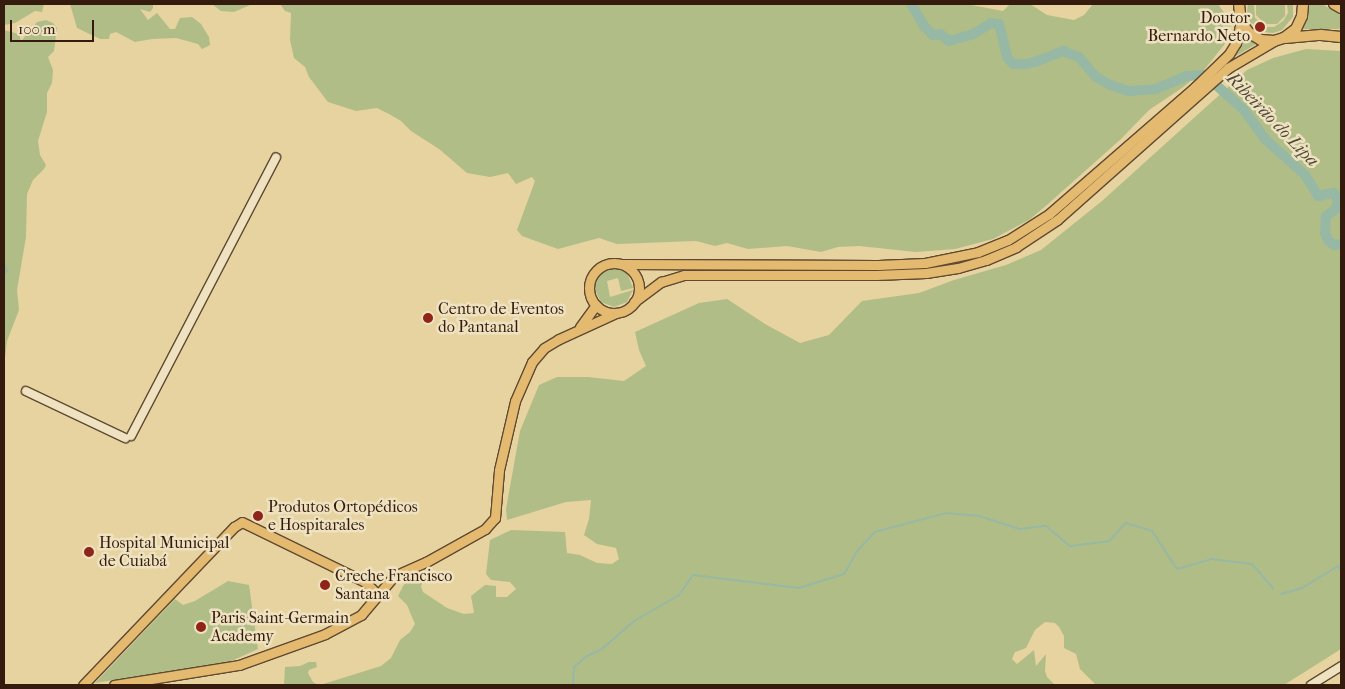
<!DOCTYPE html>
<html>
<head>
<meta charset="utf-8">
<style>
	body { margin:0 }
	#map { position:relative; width:1345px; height:689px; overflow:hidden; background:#e6d3a0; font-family:"IM FELL French Canon",serif }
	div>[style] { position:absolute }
	.green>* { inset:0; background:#b1bd87 }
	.stream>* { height:2px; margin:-1px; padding:0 1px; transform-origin:1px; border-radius:1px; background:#96b8a4 }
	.river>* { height:10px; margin:-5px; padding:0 5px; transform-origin:5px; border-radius:5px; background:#96b8a4 }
	.roads { filter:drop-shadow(1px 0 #604932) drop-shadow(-1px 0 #604932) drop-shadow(0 1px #604932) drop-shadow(0 -1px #604932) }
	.minor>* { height:8px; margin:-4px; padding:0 4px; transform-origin:4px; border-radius:4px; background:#efe2c1 }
	.major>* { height:9px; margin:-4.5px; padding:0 4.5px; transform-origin:4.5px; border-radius:4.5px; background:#e3ba70 }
	.major>.ring { margin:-4.5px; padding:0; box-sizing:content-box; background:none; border:9px solid #e3ba70; border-radius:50% }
	.highway>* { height:10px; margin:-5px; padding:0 5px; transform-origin:5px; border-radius:5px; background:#e3ba70 }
	.dots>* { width:14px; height:14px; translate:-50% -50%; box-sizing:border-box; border:2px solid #efe2c1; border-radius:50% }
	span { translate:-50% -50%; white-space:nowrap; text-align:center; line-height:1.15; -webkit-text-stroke:5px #efe2c1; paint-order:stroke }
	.poi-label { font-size:16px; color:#341b0d }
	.right { translate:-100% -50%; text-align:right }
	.left { translate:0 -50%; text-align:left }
	.water-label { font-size:18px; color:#514a3a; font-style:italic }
	.frame { position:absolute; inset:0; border:5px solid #341b0d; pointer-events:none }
	.scale { position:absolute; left:10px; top:20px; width:84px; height:22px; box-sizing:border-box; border:2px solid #341b0d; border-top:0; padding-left:6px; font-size:15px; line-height:18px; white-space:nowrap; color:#341b0d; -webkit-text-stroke:4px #efe2c1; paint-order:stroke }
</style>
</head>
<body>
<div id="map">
	<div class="green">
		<i style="clip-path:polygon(4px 4px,44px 4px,42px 12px,35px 11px,15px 23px,4px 25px)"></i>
		<i style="clip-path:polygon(70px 4px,153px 4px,153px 8px,150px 12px,140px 9px,148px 20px,157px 13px,170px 29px,175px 29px,180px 18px,192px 17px,201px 24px,209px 37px,210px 45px,202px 49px,198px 44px,176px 38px,152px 39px,135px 42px,116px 32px,110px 34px,109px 39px,100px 39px,77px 28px)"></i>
		<i style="clip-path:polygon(212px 4px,261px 4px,250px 5px,234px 12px,221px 11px)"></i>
		<i style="clip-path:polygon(280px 4px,966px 4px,1003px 11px,1010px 4px,1030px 4px,1047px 15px,1074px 20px,1084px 15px,1093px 4px,1218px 4px,1227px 17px,1230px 27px,1229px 36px,1224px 45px,1204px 70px,1182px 88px,1149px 110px,1121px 139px,1048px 204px,1029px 220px,993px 239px,955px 249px,916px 252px,859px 246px,838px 247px,821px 252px,787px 246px,748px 249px,727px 243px,715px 246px,696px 241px,617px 244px,599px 238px,558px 249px,522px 236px,517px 230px,535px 181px,532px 177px,516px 184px,508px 173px,490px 177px,467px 173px,439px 149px,411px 131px,401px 121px,389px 114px,377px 108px,356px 111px,328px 102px,309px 77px,305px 67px,294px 58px,290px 40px,291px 13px,285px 11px)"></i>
		<i style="clip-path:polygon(1248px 4px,1254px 4px,1255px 18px,1266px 27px,1274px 27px,1283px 21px,1288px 13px,1287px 4px,1293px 4px,1293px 17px,1282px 30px,1273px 33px,1264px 32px,1250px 22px,1247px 12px)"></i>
		<i style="clip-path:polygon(1256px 4px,1285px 4px,1285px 16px,1277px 24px,1265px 24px,1256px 15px)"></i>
		<i style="clip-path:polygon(1306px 4px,1322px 4px,1341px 15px,1341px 29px,1300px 29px,1306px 16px)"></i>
		<i style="clip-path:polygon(46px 20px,53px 23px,57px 28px,54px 51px,48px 57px,53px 70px,52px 83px,47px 93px,47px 112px,38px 141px,40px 155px,46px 165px,44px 169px,33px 180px,27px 194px,26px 237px,17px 290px,19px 310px,7px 341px,4px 367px,4px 30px,19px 34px,21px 41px,37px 22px)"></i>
		<i style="clip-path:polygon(1245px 35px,1258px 43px,1231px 59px,1239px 49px)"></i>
		<i style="clip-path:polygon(1306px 49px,1341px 51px,1341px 649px,1284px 685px,1096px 685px,1080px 669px,1076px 654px,1064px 648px,1064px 636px,1059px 627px,1055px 623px,1045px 622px,1035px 630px,1026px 648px,1015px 652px,1012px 659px,1017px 664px,1034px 650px,1036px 666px,1046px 654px,1045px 671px,1047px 677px,1055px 685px,320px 685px,381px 666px,391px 658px,400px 640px,410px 632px,415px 624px,407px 605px,398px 596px,403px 586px,411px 577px,422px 572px,425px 577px,421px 586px,423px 592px,447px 608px,464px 614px,474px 613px,471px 596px,485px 585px,496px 586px,496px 597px,507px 597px,516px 589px,510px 582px,491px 580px,486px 574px,490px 540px,511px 530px,565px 532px,567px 553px,580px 555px,597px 563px,612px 564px,619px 559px,616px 548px,597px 544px,584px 535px,589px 519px,591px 500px,566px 502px,507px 520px,506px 509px,520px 431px,539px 385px,557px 377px,588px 377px,624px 381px,646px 366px,639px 350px,635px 332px,699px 303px,727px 299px,765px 324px,800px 343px,829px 335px,862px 301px,919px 293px,954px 280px,1006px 265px,1041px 250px,1102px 201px,1247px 70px,1273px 58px)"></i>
		<i style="clip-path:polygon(614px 268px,627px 273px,633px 288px,621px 291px,618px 278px,607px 281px,610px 297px,633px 290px,627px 302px,614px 307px,601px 302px,594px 288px,600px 274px)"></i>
		<i style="clip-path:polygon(228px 581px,249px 585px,258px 649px,229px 662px,95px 683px,175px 599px,183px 605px,195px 601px)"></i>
		<i style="clip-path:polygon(309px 662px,316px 662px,317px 667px,309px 670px,308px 673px,313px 682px,318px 685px,284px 685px,285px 667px,300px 666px)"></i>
	</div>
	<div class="stream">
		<i style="left:4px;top:264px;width:8px;rotate:67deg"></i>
		<i style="left:7px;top:271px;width:5px;rotate:127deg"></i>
		<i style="left:4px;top:298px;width:7px;rotate:90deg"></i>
		<i style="left:1281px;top:594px;width:22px;rotate:-16deg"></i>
		<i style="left:1302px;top:588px;width:42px;rotate:-31.4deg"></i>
		<i style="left:1338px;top:566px;width:6px;rotate:59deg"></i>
		<i style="left:573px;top:685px;width:18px;rotate:-87deg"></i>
		<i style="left:574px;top:667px;width:17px;rotate:-40deg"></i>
		<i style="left:587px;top:656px;width:17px;rotate:-25deg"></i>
		<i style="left:602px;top:649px;width:43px;rotate:-41.2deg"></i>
		<i style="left:634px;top:621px;width:52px;rotate:-30deg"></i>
		<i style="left:679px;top:595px;width:24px;rotate:-55deg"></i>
		<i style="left:693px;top:575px;width:107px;rotate:7deg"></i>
		<i style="left:799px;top:588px;width:47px;rotate:-17.3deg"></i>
		<i style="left:844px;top:574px;width:28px;rotate:-60deg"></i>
		<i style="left:858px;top:550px;width:25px;rotate:-47deg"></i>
		<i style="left:875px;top:532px;width:73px;rotate:-15deg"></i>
		<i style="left:946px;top:513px;width:33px;rotate:5deg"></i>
		<i style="left:979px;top:516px;width:43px;rotate:17.6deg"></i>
		<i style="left:1020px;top:529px;width:26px;rotate:-7deg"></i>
		<i style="left:1046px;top:526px;width:31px;rotate:40deg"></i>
		<i style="left:1070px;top:546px;width:39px;rotate:-7deg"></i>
		<i style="left:1109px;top:541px;width:25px;rotate:-47deg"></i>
		<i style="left:1126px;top:523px;width:27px;rotate:17deg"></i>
		<i style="left:1152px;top:531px;width:45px;rotate:56.7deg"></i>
		<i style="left:1177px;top:569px;width:35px;rotate:-16deg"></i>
		<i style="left:1211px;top:559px;width:41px;rotate:7deg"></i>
		<i style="left:1252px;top:564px;width:32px;rotate:49deg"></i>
	</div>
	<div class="river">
		<i style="left:911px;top:4px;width:26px;rotate:59deg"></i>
		<i style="left:924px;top:26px;width:13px;rotate:45deg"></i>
		<i style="left:933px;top:35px;width:7px;rotate:-8deg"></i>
		<i style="left:940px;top:34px;width:11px;rotate:38deg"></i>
		<i style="left:949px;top:41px;width:25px;rotate:-16deg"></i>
		<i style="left:973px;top:34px;width:21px;rotate:-31deg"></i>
		<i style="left:991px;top:23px;width:8px;rotate:7deg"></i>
		<i style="left:999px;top:24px;width:34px;rotate:76deg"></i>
		<i style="left:1007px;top:57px;width:9px;rotate:49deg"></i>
		<i style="left:1013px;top:64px;width:13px"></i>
		<i style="left:1026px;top:64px;width:12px;rotate:-14deg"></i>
		<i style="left:1038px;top:61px;width:27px;rotate:-22deg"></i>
		<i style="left:1063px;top:51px;width:17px;rotate:21deg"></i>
		<i style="left:1079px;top:57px;width:25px;rotate:50deg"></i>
		<i style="left:1095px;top:76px;width:17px;rotate:31deg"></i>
		<i style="left:1110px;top:85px;width:20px;rotate:18deg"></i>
		<i style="left:1129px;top:91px;width:27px;rotate:-4deg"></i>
		<i style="left:1156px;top:89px;width:33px;rotate:-23deg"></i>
		<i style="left:1186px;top:76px;width:19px;rotate:-3deg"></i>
		<i style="left:1205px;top:75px;width:52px;rotate:41.9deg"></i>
		<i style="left:1244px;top:110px;width:36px;rotate:54deg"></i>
		<i style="left:1265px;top:139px;width:54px;rotate:42deg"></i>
		<i style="left:1305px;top:175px;width:25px;rotate:58deg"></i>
		<i style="left:1318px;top:196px;width:16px;rotate:-11deg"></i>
		<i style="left:1334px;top:193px;width:8px;rotate:60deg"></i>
		<i style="left:1338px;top:200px;width:9px;rotate:103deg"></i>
		<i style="left:1336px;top:209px;width:12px;rotate:145deg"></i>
		<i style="left:1326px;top:216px;width:17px;rotate:93deg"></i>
		<i style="left:1325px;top:233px;width:8px;rotate:67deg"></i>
		<i style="left:1328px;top:240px;width:8px;rotate:40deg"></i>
		<i style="left:1334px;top:245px;width:7px;rotate:-8deg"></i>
	</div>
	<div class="roads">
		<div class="minor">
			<i style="left:26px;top:391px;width:110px;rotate:25.4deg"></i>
			<i style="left:131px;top:436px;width:314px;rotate:-62.5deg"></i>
			<i style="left:1311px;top:685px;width:36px;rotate:-32deg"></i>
		</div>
		<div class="major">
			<i class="ring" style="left:589px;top:263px;width:41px;height:41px"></i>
			<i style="left:622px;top:264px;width:256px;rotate:0.2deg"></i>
			<i style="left:878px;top:265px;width:47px;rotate:-2.4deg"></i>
			<i style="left:925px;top:263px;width:54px;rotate:-11.7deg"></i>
			<i style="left:978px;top:252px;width:32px;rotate:-22deg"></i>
			<i style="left:1008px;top:240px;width:49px;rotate:-32.4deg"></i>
			<i style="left:1049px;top:214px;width:194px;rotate:-41deg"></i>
			<i style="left:1195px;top:87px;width:47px;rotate:-44.1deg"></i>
			<i style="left:1229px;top:54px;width:13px;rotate:-58deg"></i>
			<i style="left:1236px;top:43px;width:22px;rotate:-77deg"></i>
			<i style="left:634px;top:302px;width:34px;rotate:-37deg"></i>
			<i style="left:661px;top:282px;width:24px;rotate:-17deg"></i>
			<i style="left:684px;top:275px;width:192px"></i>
			<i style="left:876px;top:275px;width:50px;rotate:-2.3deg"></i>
			<i style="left:926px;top:273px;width:32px;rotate:-9deg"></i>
			<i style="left:958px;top:268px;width:29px;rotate:-16deg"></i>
			<i style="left:986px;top:260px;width:33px;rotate:-23deg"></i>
			<i style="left:1016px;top:247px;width:49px;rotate:-33.4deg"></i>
			<i style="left:1057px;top:220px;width:229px;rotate:-41.6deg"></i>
			<i style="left:1228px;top:68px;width:53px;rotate:-30.4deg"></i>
			<i style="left:580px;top:327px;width:27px;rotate:-54deg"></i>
			<i style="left:83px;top:685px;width:219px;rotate:-46.3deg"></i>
			<i style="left:234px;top:527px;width:9px;rotate:-32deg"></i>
			<i style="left:242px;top:522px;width:137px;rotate:26deg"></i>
			<i style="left:365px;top:582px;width:17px;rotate:45deg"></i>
			<i style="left:114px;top:685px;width:127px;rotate:-9.1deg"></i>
			<i style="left:239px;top:665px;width:91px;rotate:-19.8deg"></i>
			<i style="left:325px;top:634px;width:41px;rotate:-27.8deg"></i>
			<i style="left:361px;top:615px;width:51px;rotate:-49.8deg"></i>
			<i style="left:394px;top:576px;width:35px;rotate:-24deg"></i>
			<i style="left:426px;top:562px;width:68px;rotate:-29.2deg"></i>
			<i style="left:485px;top:529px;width:15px;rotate:-48deg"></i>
			<i style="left:495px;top:518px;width:48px;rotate:-85.2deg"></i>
			<i style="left:499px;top:470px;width:71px;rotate:-76.9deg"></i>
			<i style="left:515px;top:401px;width:43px;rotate:-66.4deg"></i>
			<i style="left:532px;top:362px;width:18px;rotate:-49deg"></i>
			<i style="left:544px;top:348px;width:17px;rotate:-31deg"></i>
			<i style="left:559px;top:339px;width:63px;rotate:-24.5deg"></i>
		</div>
		<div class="highway">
			<i style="left:1239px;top:4px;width:18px;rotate:84deg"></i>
			<i style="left:1241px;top:22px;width:14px;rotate:54deg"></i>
			<i style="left:1249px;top:33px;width:14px;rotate:30deg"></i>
			<i style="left:1261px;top:40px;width:13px;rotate:4deg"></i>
			<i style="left:1274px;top:41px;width:10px;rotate:-17deg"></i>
			<i style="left:1284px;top:38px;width:15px;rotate:-37deg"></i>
			<i style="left:1296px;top:29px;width:14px;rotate:-65deg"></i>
			<i style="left:1302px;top:16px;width:12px;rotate:-85deg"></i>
			<i style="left:1334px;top:4px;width:8px;rotate:30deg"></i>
			<i style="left:1285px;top:38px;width:36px;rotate:-5deg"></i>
			<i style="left:1321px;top:35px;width:20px;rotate:6deg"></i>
		</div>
	</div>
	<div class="dots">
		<i style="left:1260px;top:27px;background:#8f2418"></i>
		<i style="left:428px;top:318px;background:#8f2418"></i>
		<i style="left:258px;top:516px;background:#8f2418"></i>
		<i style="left:89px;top:552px;background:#8f2418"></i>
		<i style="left:325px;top:585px;background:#8f2418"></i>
		<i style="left:201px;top:627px;background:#8f2418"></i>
	</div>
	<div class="poi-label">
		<span class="right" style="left:1250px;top:27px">Doutor<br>Bernardo Neto</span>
		<span class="left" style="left:438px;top:318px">Centro de Eventos<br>do Pantanal</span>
		<span class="left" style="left:268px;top:516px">Produtos Ortopédicos<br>e Hospitarales</span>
		<span class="left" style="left:99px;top:552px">Hospital Municipal<br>de Cuiabá</span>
		<span class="left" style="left:335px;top:585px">Creche Francisco<br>Santana</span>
		<span class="left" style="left:211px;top:627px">Paris Saint-Germain<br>Academy</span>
	</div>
	<div class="water-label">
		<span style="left:1272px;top:120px;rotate:46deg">Ribeirão do Lipa</span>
	</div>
	<div class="frame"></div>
	<div class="scale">100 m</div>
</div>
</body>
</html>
